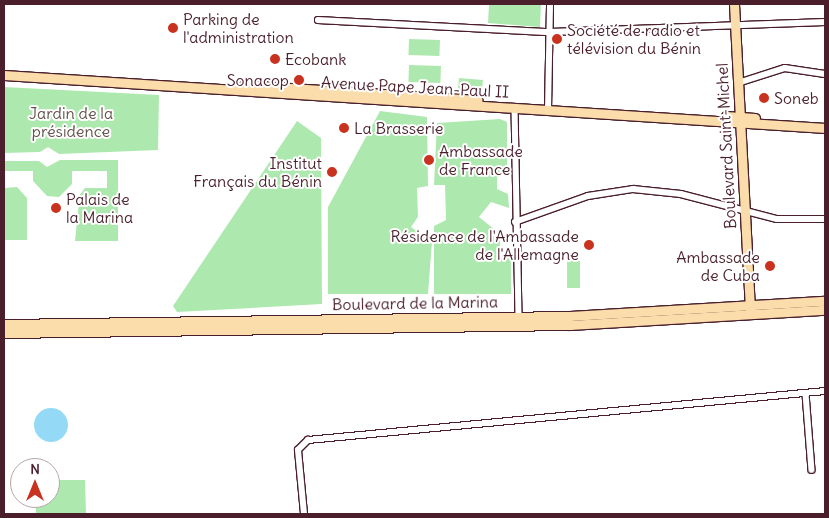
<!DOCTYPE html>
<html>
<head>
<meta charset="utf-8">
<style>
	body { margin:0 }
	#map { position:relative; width:829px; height:518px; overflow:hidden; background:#fff; font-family:Delius,sans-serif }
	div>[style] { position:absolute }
	.green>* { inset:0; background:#ade9af; transform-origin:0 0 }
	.water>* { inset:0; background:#94daf6 }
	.round { border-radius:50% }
	.roads { filter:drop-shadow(1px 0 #4a1f2b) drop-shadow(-1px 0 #4a1f2b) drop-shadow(0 1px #4a1f2b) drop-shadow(0 -1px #4a1f2b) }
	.street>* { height:5.5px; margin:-2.75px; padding:0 2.75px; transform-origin:2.75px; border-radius:2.75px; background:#fff }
	.primary>* { height:9px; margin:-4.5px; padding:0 4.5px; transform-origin:4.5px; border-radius:4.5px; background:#fbdcab }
	.dots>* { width:14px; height:14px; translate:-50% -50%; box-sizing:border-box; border:2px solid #fff; border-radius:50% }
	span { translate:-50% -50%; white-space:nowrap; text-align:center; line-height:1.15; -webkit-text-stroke:4px #fff; paint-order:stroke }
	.poi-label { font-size:16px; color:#4a1f2b }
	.left { translate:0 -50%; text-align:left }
	.right { translate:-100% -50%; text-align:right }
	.street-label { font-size:16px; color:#4a1f2b }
	.park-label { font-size:16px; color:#63524c }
	.frame { position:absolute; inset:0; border:5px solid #4a1f2b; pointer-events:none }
	.north { position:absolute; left:10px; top:458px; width:50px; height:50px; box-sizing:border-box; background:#fff; border:1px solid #b7a5aa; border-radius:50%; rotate:0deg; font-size:14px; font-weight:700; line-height:20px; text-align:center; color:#4a1f2b }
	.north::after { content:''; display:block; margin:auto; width:18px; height:22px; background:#c8321e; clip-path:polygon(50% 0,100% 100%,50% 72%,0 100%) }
</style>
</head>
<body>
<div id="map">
	<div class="green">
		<i style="clip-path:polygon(541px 4px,540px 27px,488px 23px,489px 5px)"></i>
		<i style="left:409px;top:39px;width:31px;height:16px;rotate:2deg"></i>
		<i style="left:409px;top:65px;width:32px;height:17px;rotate:2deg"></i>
		<i style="left:459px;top:78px;width:24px;height:12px;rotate:5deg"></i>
		<i style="clip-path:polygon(4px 87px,159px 95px,158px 150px,59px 154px,48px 147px,40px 152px,4px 153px)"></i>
		<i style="clip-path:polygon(380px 111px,427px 117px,428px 186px,417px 188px,418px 217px,411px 227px,432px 242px,428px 294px,328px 294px,328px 207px)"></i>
		<i style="clip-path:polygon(500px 119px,507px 122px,507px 172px,497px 172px,497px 189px,508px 194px,509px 208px,491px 202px,479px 217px,500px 234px,500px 258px,511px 258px,511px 294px,434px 294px,434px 226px,446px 220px,445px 185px,434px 185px,437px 123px)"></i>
		<i style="clip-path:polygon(297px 121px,321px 138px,322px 304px,177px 312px,173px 306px)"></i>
		<i style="clip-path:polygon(60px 160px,118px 160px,118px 241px,75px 241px,79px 202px,74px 202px,85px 188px,107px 188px,107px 171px,72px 171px,72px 184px,59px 197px,47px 196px,33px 181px,33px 171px,4px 171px,4px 161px,39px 161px,47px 167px)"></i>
		<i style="clip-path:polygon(17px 187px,27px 198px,27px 240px,4px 240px,4px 188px)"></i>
		<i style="left:567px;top:261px;width:13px;height:27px"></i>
		<i style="clip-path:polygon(50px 480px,85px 480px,86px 514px,36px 514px,36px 498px,50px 498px)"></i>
	</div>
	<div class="water">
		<i class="round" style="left:34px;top:408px;width:34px;height:34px"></i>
	</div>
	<div class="roads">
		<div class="street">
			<i style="left:318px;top:20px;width:232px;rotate:3deg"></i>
			<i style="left:550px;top:32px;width:275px;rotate:-2.1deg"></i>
			<i style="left:738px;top:83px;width:49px;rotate:-17.7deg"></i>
			<i style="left:785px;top:68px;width:40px;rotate:8.5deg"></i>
			<i style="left:515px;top:108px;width:209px;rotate:88.9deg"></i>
			<i style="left:548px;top:110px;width:106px;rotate:-88.9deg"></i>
			<i style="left:515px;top:222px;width:77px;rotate:-19.6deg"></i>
			<i style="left:588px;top:196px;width:46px;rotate:-8.8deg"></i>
			<i style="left:633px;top:189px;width:48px;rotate:5.9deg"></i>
			<i style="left:681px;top:194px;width:99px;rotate:14.6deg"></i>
			<i style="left:777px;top:219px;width:48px"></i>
			<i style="left:806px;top:394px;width:76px;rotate:85.5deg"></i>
			<i style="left:304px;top:514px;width:64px;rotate:-95.4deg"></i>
			<i style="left:298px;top:450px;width:14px;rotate:-45deg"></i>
			<i style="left:308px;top:440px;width:519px;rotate:-5.41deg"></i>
		</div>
		<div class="primary">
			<i style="left:734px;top:4px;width:307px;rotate:87deg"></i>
			<i style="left:4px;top:75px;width:823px;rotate:3.69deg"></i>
			<i style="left:244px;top:85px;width:234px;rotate:3.7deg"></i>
			<i style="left:726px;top:116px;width:29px;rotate:4deg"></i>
			<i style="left:4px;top:324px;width:566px;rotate:-0.81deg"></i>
			<i style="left:570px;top:316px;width:255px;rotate:-3.4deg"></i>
			<i style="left:4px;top:333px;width:566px;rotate:-0.81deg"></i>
			<i style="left:570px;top:325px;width:255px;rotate:-3.4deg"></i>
		</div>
	</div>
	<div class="dots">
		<i style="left:173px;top:28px;background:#c8321e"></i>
		<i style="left:557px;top:39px;background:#c8321e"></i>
		<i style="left:275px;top:59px;background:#c8321e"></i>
		<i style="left:299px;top:80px;background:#c8321e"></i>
		<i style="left:764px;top:98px;background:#c8321e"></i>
		<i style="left:344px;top:128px;background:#c8321e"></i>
		<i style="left:429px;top:160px;background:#c8321e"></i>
		<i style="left:332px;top:172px;background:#c8321e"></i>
		<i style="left:56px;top:208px;background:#c8321e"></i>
		<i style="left:589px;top:245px;background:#c8321e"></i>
		<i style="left:770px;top:266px;background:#c8321e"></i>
	</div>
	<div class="poi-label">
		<span class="left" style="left:183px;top:28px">Parking de<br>l'administration</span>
		<span class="left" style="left:567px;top:39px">Société de radio et<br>télévision du Bénin</span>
		<span class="left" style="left:285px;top:59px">Ecobank</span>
		<span class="right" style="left:289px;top:80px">Sonacop</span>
		<span class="left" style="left:774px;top:98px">Soneb</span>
		<span class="left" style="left:354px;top:128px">La Brasserie</span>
		<span class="left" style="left:439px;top:160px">Ambassade<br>de France</span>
		<span class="right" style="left:322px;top:172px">Institut<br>Français du Bénin</span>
		<span class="left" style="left:66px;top:208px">Palais de<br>la Marina</span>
		<span class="right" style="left:579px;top:245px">Résidence de l'Ambassade<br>de l'Allemagne</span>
		<span class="right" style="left:760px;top:266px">Ambassade<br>de Cuba</span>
	</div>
	<div class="street-label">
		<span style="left:415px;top:87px;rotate:3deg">Avenue Pape Jean-Paul II</span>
		<span style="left:726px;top:146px;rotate:-93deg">Boulevard Saint-Michel</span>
		<span style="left:415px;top:303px;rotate:-1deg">Boulevard de la Marina</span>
	</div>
	<div class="park-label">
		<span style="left:71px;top:122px">Jardin de la<br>présidence</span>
	</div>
	<div class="frame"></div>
	<div class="north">N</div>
</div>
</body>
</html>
